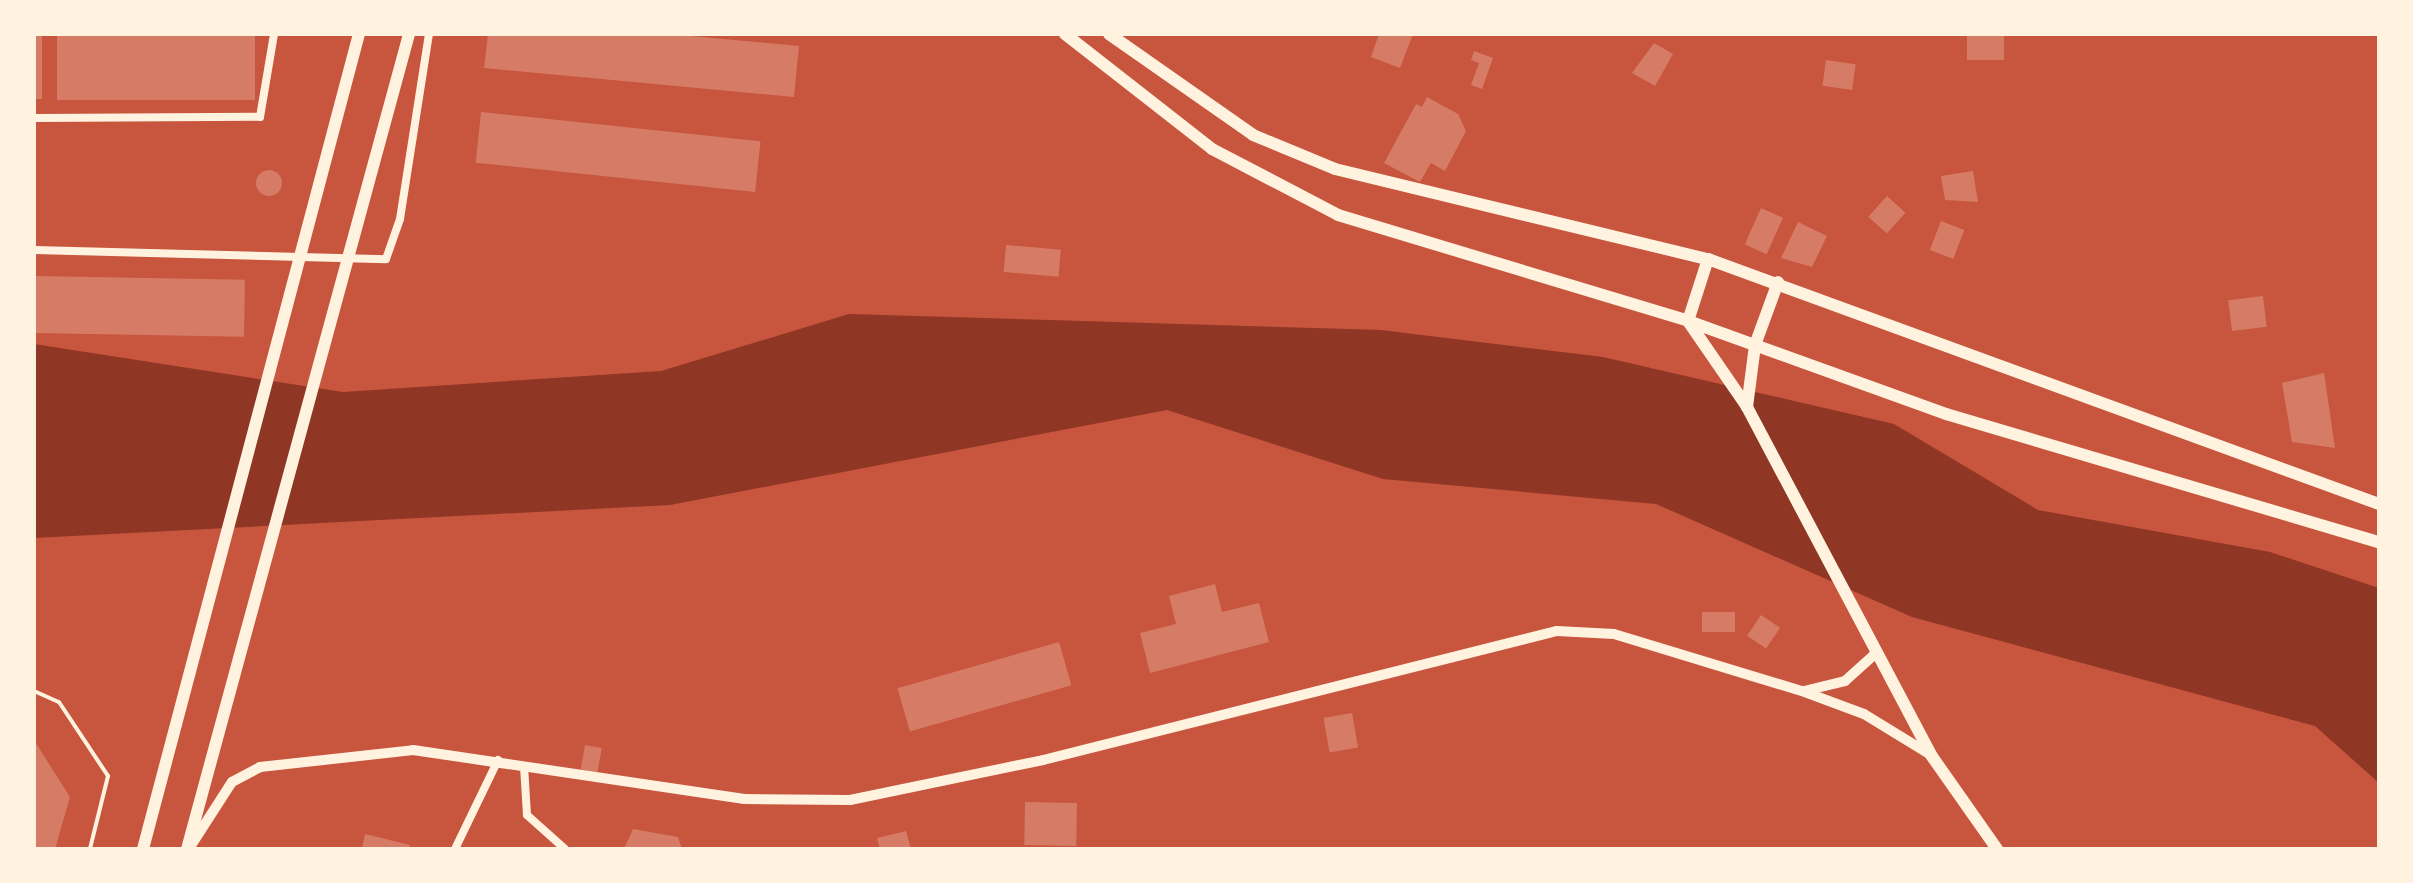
<!DOCTYPE html>
<html>
<head>
<meta charset="utf-8">
<style>
	body { margin:0 }
	#map { position:relative; width:2413px; height:883px; overflow:hidden; background:#c8553d; font-family:Karla,sans-serif }
	div>[style] { position:absolute }
	.water>* { inset:0; background:#8f3625 }
	.building>* { inset:0; background:#d67c66; transform-origin:0 0 }
	.round { border-radius:50% }
	.service>* { height:4px; margin:-2px; padding:0 2px; transform-origin:2px; border-radius:2px; background:#fff3e0 }
	.minor>* { height:8px; margin:-4px; padding:0 4px; transform-origin:4px; border-radius:4px; background:#fff3e0 }
	.tertiary>* { height:10px; margin:-5px; padding:0 5px; transform-origin:5px; border-radius:5px; background:#fff3e0 }
	.secondary>* { height:12px; margin:-6px; padding:0 6px; transform-origin:6px; border-radius:6px; background:#fff3e0 }
	span { translate:-50% -50%; white-space:nowrap; text-align:center; line-height:1.15; -webkit-text-stroke:6px #fff3e0; paint-order:stroke }
	.frame { position:absolute; inset:0; border:36px solid #fff3e0; pointer-events:none }
</style>
</head>
<body>
<div id="map">
	<div class="water">
		<i style="clip-path:polygon(849px 314px,1381px 330px,1603px 357px,1894px 424px,2038px 510px,2270px 552px,2379px 588px,2379px 783px,2315px 726px,1912px 617px,1656px 504px,1383px 479px,1167px 410px,670px 505px,34px 538px,34px 344px,343px 392px,661px 371px)"></i>
	</div>
	<div class="building">
		<i style="left:34px;top:34px;width:8px;height:65px"></i>
		<i style="left:57px;top:34px;width:198px;height:66px"></i>
		<i style="clip-path:polygon(488px 34px,669px 34px,799px 46px,794px 97px,484px 68px)"></i>
		<i style="clip-path:polygon(1379px 34px,1413px 34px,1400px 68px,1371px 57px)"></i>
		<i style="left:1967px;top:34px;width:37px;height:26px"></i>
		<i style="clip-path:polygon(1654px 43px,1673px 54px,1655px 86px,1632px 73px)"></i>
		<i style="clip-path:polygon(1474px 51px,1493px 58px,1482px 89px,1471px 85px,1479px 63px,1471px 60px)"></i>
		<i style="left:1826px;top:60px;width:30px;height:26px;rotate:8deg"></i>
		<i style="clip-path:polygon(1427px 97px,1458px 114px,1466px 131px,1445px 171px,1431px 163px,1420px 182px,1384px 163px,1416px 104px,1422px 107px)"></i>
		<i style="left:481px;top:112px;width:281px;height:51px;rotate:6deg"></i>
		<i class="round" style="left:256px;top:170px;width:26px;height:26px"></i>
		<i style="clip-path:polygon(1973px 171px,1978px 202px,1945px 200px,1941px 176px)"></i>
		<i style="left:1887px;top:196px;width:25px;height:28px;rotate:42deg"></i>
		<i style="left:1761px;top:208px;width:24px;height:40px;rotate:24deg"></i>
		<i style="left:1941px;top:221px;width:25px;height:31px;rotate:21deg"></i>
		<i style="clip-path:polygon(1798px 222px,1827px 236px,1812px 267px,1781px 258px)"></i>
		<i style="left:1006px;top:245px;width:55px;height:27px;rotate:5deg"></i>
		<i style="left:34px;top:276px;width:211px;height:57px;rotate:1deg"></i>
		<i style="left:2263px;top:296px;width:31px;height:35px;rotate:83deg"></i>
		<i style="clip-path:polygon(2324px 373px,2335px 448px,2292px 442px,2282px 383px)"></i>
		<i style="clip-path:polygon(1215px 584px,1222px 612px,1259px 603px,1269px 642px,1150px 673px,1140px 633px,1176px 624px,1169px 596px)"></i>
		<i style="left:1702px;top:612px;width:33px;height:20px"></i>
		<i style="left:1761px;top:615px;width:23px;height:25px;rotate:34deg"></i>
		<i style="left:1059px;top:642px;width:45px;height:168px;rotate:74deg"></i>
		<i style="left:1352px;top:713px;width:35px;height:29px;rotate:80deg"></i>
		<i style="clip-path:polygon(34px 740px,70px 797px,55px 849px,34px 849px)"></i>
		<i style="left:585px;top:745px;width:17px;height:25px;rotate:10deg"></i>
		<i style="left:1077px;top:803px;width:43px;height:52px;rotate:91deg"></i>
		<i style="clip-path:polygon(633px 829px,678px 837px,682px 849px,624px 849px)"></i>
		<i style="clip-path:polygon(906px 831px,911px 849px,880px 849px,877px 838px)"></i>
		<i style="clip-path:polygon(365px 834px,410px 845px,409px 849px,362px 849px)"></i>
	</div>
	<div class="service">
		<i style="left:34px;top:691px;width:27px;rotate:24deg"></i>
		<i style="left:59px;top:702px;width:89px;rotate:56.5deg"></i>
		<i style="left:108px;top:776px;width:75px;rotate:103.9deg"></i>
	</div>
	<div class="minor">
		<i style="left:34px;top:118px;width:226px;rotate:-0.3deg"></i>
		<i style="left:260px;top:117px;width:84px;rotate:-80.4deg"></i>
		<i style="left:34px;top:250px;width:352px;rotate:1.5deg"></i>
		<i style="left:386px;top:259px;width:42px;rotate:-70.7deg"></i>
		<i style="left:400px;top:219px;width:187px;rotate:-81.1deg"></i>
		<i style="left:524px;top:766px;width:49px;rotate:86.5deg"></i>
		<i style="left:527px;top:815px;width:51px;rotate:41.8deg"></i>
		<i style="left:455px;top:849px;width:99px;rotate:-64.2deg"></i>
	</div>
	<div class="tertiary">
		<i style="left:1804px;top:691px;width:42px;rotate:-13.7deg"></i>
		<i style="left:1845px;top:681px;width:40px;rotate:-42deg"></i>
		<i style="left:192px;top:844px;width:74px;rotate:-57.2deg"></i>
		<i style="left:232px;top:782px;width:32px;rotate:-28deg"></i>
		<i style="left:260px;top:767px;width:154px;rotate:-6.3deg"></i>
		<i style="left:413px;top:750px;width:335px;rotate:8.4deg"></i>
		<i style="left:744px;top:799px;width:106px;rotate:0.5deg"></i>
		<i style="left:850px;top:800px;width:197px;rotate:-11.7deg"></i>
		<i style="left:1043px;top:760px;width:530px;rotate:-14.09deg"></i>
		<i style="left:1557px;top:631px;width:57px;rotate:3deg"></i>
		<i style="left:1614px;top:634px;width:196px;rotate:16.9deg"></i>
		<i style="left:1802px;top:691px;width:66px;rotate:20.4deg"></i>
		<i style="left:1864px;top:714px;width:79px;rotate:31.5deg"></i>
	</div>
	<div class="secondary">
		<i style="left:1065px;top:34px;width:187px;rotate:38deg"></i>
		<i style="left:1212px;top:149px;width:142px;rotate:27.6deg"></i>
		<i style="left:1338px;top:215px;width:366px;rotate:16.8deg"></i>
		<i style="left:1688px;top:321px;width:274px;rotate:19.8deg"></i>
		<i style="left:1946px;top:414px;width:452px;rotate:16.5deg"></i>
		<i style="left:1109px;top:34px;width:176px;rotate:35deg"></i>
		<i style="left:1253px;top:135px;width:89px;rotate:22.5deg"></i>
		<i style="left:1335px;top:169px;width:384px;rotate:13.6deg"></i>
		<i style="left:1708px;top:259px;width:714px;rotate:20.06deg"></i>
		<i style="left:1708px;top:259px;width:65px;rotate:107.9deg"></i>
		<i style="left:1688px;top:321px;width:104px;rotate:55.5deg"></i>
		<i style="left:1747px;top:407px;width:394px;rotate:62.1deg"></i>
		<i style="left:1931px;top:755px;width:115px;rotate:54.9deg"></i>
		<i style="left:1747px;top:407px;width:63px;rotate:-82.6deg"></i>
		<i style="left:1755px;top:345px;width:67px;rotate:-69.9deg"></i>
		<i style="left:143px;top:849px;width:843px;rotate:-75.16deg"></i>
		<i style="left:187px;top:849px;width:845px;rotate:-74.76deg"></i>
	</div>
	<div class="frame"></div>
</div>
</body>
</html>
